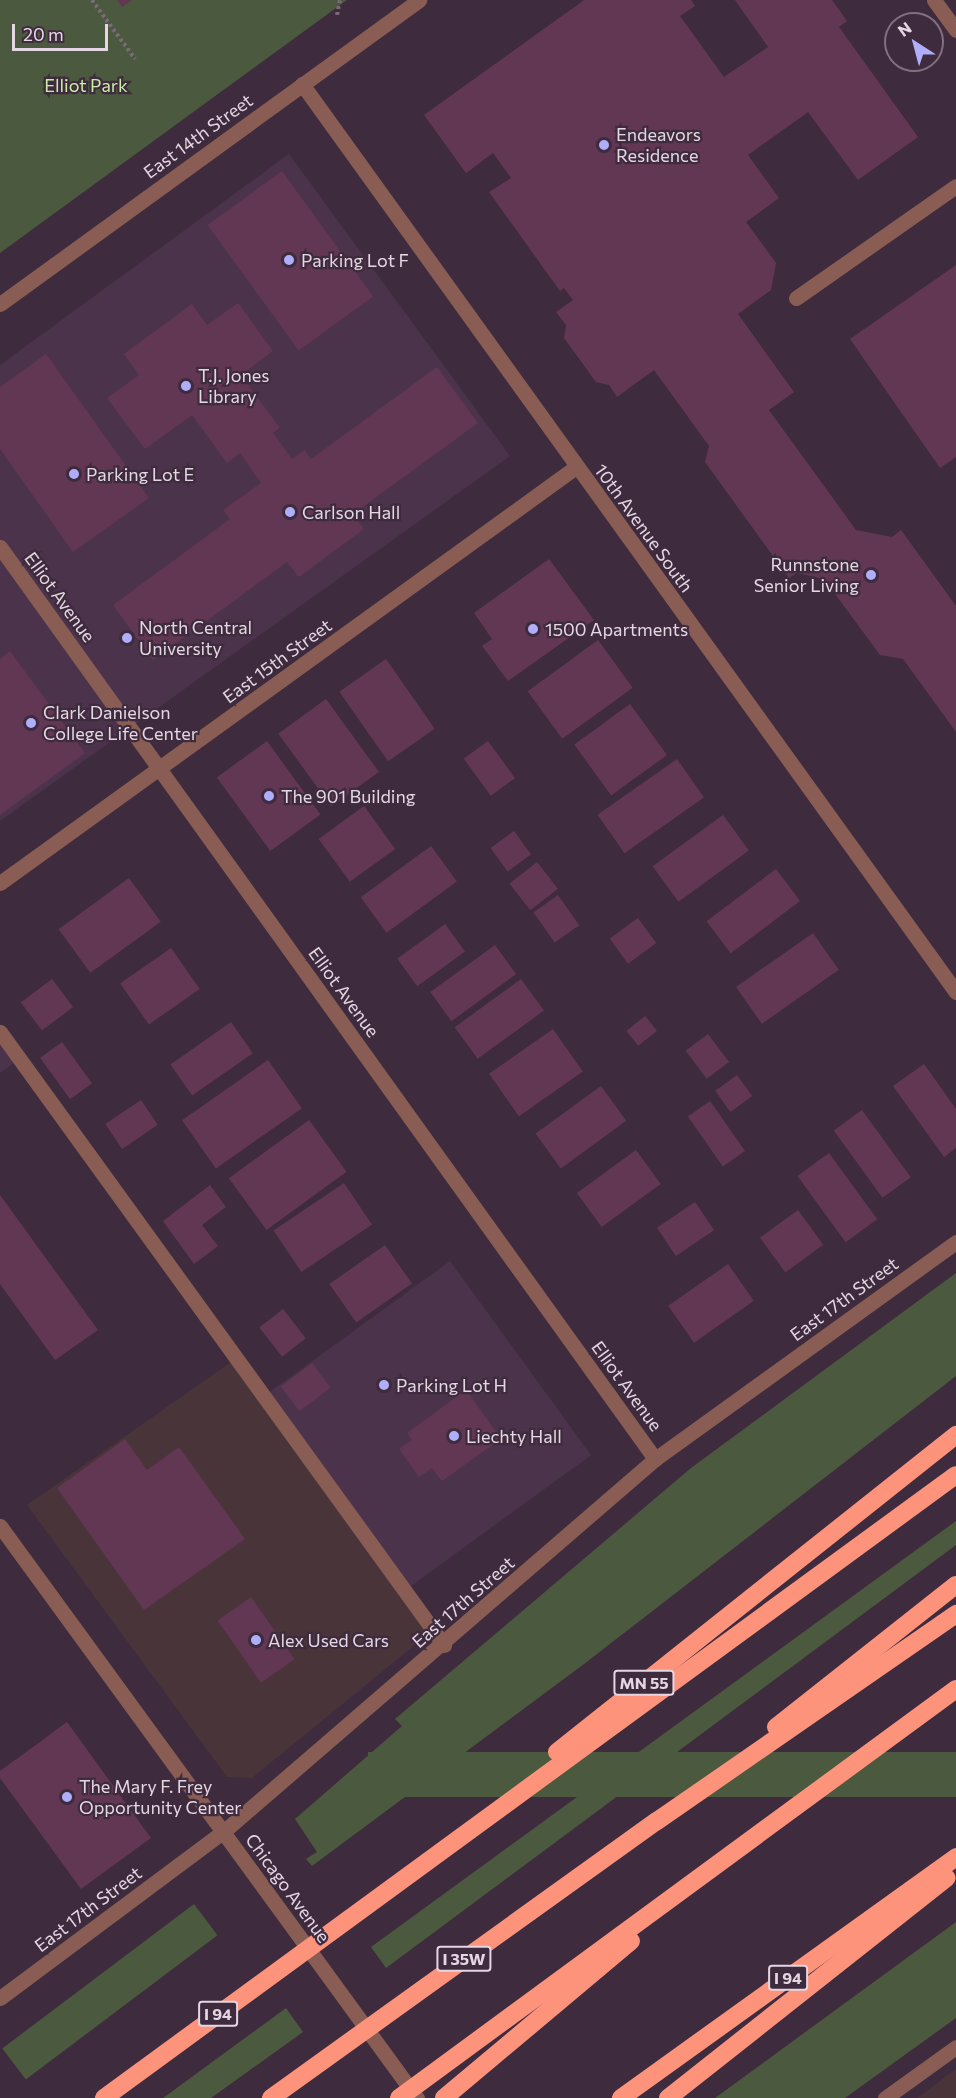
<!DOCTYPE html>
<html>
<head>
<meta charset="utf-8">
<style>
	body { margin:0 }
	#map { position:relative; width:956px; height:2098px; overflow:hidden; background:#3f2b3e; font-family:Commissioner,sans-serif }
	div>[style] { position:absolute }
	.commercial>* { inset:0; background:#493439 }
	.built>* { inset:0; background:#4b334b; transform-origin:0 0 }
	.green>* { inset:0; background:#4b593e; transform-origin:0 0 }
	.building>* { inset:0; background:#623753; transform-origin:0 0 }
	.path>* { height:4px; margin-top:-2px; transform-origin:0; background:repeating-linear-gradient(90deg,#7b697a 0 3px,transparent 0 6px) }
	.service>* { height:15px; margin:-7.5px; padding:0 7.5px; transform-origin:7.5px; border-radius:7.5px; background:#895d53 }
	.minor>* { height:15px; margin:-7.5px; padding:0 7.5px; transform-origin:7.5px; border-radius:7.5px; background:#895d53 }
	.tertiary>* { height:15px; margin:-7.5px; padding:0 7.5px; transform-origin:7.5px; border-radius:7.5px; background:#895d53 }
	.motorway>* { height:18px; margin:-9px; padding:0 9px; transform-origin:9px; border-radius:9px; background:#fe937c }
	.dots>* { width:16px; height:16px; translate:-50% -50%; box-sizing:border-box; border:3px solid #3f2b3e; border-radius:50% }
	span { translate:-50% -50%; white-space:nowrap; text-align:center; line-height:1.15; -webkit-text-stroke:4.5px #3f2b3e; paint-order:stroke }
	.shield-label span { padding:2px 4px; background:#3f2b3e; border:2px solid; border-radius:4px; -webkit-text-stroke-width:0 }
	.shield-label { font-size:16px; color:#e4d7e3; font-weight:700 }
	.park-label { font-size:18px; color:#c8eea5 }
	.poi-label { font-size:18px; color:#e4d7e3 }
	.left { translate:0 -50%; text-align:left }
	.right { translate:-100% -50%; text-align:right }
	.street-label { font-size:18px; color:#e4d7e3 }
	.north { position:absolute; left:884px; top:12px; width:60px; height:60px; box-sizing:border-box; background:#3f2b3e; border:2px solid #817080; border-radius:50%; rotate:324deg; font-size:16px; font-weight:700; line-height:24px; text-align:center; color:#e4d7e3 }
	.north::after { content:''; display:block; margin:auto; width:21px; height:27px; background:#afaefa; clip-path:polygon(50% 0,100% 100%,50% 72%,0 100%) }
	.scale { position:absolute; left:12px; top:24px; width:96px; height:27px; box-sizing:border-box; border:3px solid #e4d7e3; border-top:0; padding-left:8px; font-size:18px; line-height:21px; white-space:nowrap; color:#e4d7e3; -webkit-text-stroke:4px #3f2b3e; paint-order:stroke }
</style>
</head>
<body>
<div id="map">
	<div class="commercial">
		<i style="clip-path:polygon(241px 1355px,437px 1627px,252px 1778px,227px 1777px,27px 1505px)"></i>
		<i style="clip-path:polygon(956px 2069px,956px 2098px,917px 2098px)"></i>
	</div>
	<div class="built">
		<i style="clip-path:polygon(289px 154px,510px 456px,0 821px,0 365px)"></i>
		<i style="clip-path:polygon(0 1036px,18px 1060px,0 1073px)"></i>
		<i style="left:450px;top:1261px;width:240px;height:225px;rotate:54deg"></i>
	</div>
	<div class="green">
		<i style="clip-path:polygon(0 0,347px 0,0 253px)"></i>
		<i style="clip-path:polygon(956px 1273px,956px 1376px,584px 1664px,312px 1866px,306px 1859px,317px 1852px,295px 1819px,402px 1726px,395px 1719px,691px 1468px)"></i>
		<i style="clip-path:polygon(956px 1521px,956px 1545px,386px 1968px,371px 1947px)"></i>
		<i style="left:956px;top:1752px;width:45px;height:588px;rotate:90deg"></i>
		<i style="left:194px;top:1904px;width:39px;height:240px;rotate:53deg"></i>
		<i style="clip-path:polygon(956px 1922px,956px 2018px,845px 2098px,715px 2098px)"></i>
		<i style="clip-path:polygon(286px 2008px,303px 2032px,211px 2098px,163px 2098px)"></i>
	</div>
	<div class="building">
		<i style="clip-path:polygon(117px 0,132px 0,122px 7px)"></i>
		<i style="clip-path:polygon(584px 0,691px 0,695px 6px,680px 16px,724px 77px,768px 47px,735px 0,832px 0,847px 21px,839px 27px,918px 137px,858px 180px,808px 112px,748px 155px,779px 198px,746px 222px,776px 263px,771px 290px,738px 314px,794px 392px,769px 410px,856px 530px,892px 537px,901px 530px,956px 606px,956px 732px,903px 659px,880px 655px,824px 579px,797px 573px,789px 578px,705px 462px,709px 446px,654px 370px,617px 397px,609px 385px,596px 382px,564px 338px,566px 325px,556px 312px,573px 300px,564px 288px,560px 291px,489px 192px,511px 178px,493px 153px,466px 173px,424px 115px)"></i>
		<i style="left:282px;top:171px;width:155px;height:92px;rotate:54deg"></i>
		<i style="clip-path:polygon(956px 265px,956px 457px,940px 468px,850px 339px)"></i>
		<i style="clip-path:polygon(238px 303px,273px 351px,241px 375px,280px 428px,273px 433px,292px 459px,305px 450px,311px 459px,437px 367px,478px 423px,353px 514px,364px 529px,299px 577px,287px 562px,153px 660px,113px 605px,230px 519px,223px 510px,261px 483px,240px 453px,227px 463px,192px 415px,145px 449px,107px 398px,139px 375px,124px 354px,192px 304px,207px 325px)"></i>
		<i style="clip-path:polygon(46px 354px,149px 498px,73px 552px,0 449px,0 387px)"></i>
		<i style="clip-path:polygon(549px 559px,594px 620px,508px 681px,482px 646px,492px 639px,474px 613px)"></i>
		<i style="left:598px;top:640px;width:59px;height:87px;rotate:54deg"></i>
		<i style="clip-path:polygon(10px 651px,85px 753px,0 815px,0 659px)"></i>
		<i style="left:386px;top:659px;width:85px;height:57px;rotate:55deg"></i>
		<i style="left:326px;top:699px;width:90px;height:59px;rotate:54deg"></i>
		<i style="left:630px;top:704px;width:63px;height:69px;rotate:54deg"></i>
		<i style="left:267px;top:741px;width:91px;height:62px;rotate:54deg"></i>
		<i style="left:488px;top:741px;width:46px;height:30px;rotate:54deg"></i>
		<i style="left:677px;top:759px;width:47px;height:97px;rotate:55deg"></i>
		<i style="left:364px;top:806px;width:53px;height:56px;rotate:54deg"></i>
		<i style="left:723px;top:815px;width:44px;height:87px;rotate:54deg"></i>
		<i style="left:514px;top:831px;width:29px;height:29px;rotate:54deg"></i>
		<i style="left:431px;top:846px;width:44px;height:87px;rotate:54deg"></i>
		<i style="left:537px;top:862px;width:34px;height:35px;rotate:52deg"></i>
		<i style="left:776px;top:869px;width:40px;height:87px;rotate:53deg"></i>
		<i style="left:129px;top:878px;width:54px;height:87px;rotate:54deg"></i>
		<i style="left:558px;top:895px;width:37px;height:30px;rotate:55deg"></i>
		<i style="left:638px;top:918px;width:31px;height:35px;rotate:54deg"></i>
		<i style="left:445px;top:924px;width:34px;height:59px;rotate:54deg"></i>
		<i style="left:813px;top:933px;width:45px;height:94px;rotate:55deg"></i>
		<i style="left:495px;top:945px;width:36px;height:80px;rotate:54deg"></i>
		<i style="left:171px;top:948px;width:50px;height:62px;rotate:55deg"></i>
		<i style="left:52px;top:979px;width:35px;height:39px;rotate:53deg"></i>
		<i style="left:521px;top:979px;width:39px;height:82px;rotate:54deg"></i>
		<i style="left:645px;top:1016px;width:19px;height:24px;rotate:51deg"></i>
		<i style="left:231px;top:1022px;width:38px;height:74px;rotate:55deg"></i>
		<i style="left:553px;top:1029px;width:52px;height:78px;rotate:55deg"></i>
		<i style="left:708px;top:1034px;width:35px;height:28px;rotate:53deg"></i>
		<i style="left:62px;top:1042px;width:51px;height:27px;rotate:54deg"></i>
		<i style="left:268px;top:1060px;width:59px;height:105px;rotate:55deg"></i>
		<i style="clip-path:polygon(924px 1064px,956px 1109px,956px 1148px,944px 1157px,893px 1086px)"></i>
		<i style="left:737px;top:1075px;width:26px;height:27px;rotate:54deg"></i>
		<i style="left:601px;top:1086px;width:43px;height:81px;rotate:54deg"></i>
		<i style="left:141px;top:1100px;width:30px;height:43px;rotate:56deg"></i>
		<i style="left:710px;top:1101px;width:61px;height:27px;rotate:55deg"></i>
		<i style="left:862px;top:1110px;width:83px;height:35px;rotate:54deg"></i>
		<i style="left:309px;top:1120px;width:64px;height:99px;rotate:54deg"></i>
		<i style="left:636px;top:1150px;width:42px;height:73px;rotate:54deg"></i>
		<i style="left:829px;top:1153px;width:82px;height:39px;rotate:54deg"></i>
		<i style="left:344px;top:1183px;width:50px;height:85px;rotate:56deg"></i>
		<i style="clip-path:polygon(210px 1185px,226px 1207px,202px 1225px,218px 1246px,194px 1264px,163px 1221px)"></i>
		<i style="clip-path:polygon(0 1195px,98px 1330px,55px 1360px,0 1284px)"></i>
		<i style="left:695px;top:1202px;width:34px;height:46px;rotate:56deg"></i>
		<i style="left:798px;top:1210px;width:43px;height:47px;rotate:54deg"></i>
		<i style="left:385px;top:1245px;width:47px;height:68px;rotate:55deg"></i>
		<i style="left:728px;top:1264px;width:45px;height:73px;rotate:55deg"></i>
		<i style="left:283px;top:1309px;width:37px;height:30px;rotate:52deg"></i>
		<i style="left:312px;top:1363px;width:31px;height:39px;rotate:53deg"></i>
		<i style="clip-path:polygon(466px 1390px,501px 1439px,442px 1481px,432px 1468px,419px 1477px,399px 1449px,412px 1440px,407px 1433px)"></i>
		<i style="clip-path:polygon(125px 1439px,147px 1470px,179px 1447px,245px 1539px,144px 1610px,57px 1488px)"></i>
		<i style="left:251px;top:1597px;width:76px;height:41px;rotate:55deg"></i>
		<i style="clip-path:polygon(67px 1722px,151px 1838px,81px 1889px,0 1778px,0 1771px)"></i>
	</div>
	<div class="path">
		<i style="left:92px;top:0;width:73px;rotate:53.9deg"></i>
		<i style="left:337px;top:15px;width:15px;rotate:-79deg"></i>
	</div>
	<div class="service">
		<i style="left:796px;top:298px;width:195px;rotate:-35deg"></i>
		<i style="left:0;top:1032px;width:757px;rotate:54.08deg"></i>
	</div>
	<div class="minor">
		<i style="left:302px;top:84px;width:1119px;rotate:54.24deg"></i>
		<i style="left:0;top:547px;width:1123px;rotate:54.31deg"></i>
		<i style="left:0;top:883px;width:711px;rotate:-35.84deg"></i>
		<i style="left:0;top:1998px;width:278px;rotate:-36.7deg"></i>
		<i style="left:223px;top:1832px;width:571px;rotate:-40.81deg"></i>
		<i style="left:655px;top:1459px;width:371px;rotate:-35.8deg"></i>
		<i style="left:885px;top:2098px;width:87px;rotate:-35.7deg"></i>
	</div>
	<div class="tertiary">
		<i style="left:934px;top:0;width:37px;rotate:54deg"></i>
		<i style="left:0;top:304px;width:518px;rotate:-35.96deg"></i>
		<i style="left:0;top:1526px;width:708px;rotate:53.91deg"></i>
	</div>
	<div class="motorway">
		<i style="left:776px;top:1727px;width:229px;rotate:-38.3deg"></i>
		<i style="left:557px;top:1752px;width:510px;rotate:-38.47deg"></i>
		<i style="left:104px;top:2098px;width:1055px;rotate:-36.18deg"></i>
		<i style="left:271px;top:2098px;width:475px;rotate:-35.7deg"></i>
		<i style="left:657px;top:1821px;width:364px;rotate:-34.7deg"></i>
		<i style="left:399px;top:2098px;width:691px;rotate:-36.29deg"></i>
		<i style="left:444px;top:2098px;width:244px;rotate:-40deg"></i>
		<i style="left:621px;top:2098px;width:413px;rotate:-35.7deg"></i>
		<i style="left:668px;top:2098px;width:355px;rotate:-38.3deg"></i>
	</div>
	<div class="dots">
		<i style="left:604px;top:145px;background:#afaefa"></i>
		<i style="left:289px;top:260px;background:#afaefa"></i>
		<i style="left:186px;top:386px;background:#afaefa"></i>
		<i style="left:74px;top:474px;background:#afaefa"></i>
		<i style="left:290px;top:512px;background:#afaefa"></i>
		<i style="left:871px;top:575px;background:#afaefa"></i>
		<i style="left:533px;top:629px;background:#afaefa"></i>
		<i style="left:127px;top:638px;background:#afaefa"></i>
		<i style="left:31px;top:723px;background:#afaefa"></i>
		<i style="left:269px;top:796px;background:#afaefa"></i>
		<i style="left:384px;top:1385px;background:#afaefa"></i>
		<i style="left:454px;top:1436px;background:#afaefa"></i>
		<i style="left:256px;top:1640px;background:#afaefa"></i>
		<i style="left:67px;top:1797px;background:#afaefa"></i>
	</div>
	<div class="shield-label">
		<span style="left:644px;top:1683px">MN 55</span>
		<span style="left:464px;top:1959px">I 35W</span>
		<span style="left:788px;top:1978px">I 94</span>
		<span style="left:218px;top:2014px">I 94</span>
	</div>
	<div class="park-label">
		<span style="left:86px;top:85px">Elliot Park</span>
	</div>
	<div class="poi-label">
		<span class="left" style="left:616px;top:145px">Endeavors<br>Residence</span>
		<span class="left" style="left:301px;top:260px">Parking Lot F</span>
		<span class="left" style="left:198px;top:386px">T.J. Jones<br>Library</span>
		<span class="left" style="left:86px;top:474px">Parking Lot E</span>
		<span class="left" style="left:302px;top:512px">Carlson Hall</span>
		<span class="right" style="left:859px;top:575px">Runnstone<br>Senior Living</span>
		<span class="left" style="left:139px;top:638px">North Central<br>University</span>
		<span class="left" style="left:545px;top:629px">1500 Apartments</span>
		<span class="left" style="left:43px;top:723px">Clark Danielson<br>College Life Center</span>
		<span class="left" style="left:281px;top:796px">The 901 Building</span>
		<span class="left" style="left:396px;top:1385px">Parking Lot H</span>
		<span class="left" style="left:466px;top:1436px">Liechty Hall</span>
		<span class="left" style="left:268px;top:1640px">Alex Used Cars</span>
		<span class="left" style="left:79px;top:1797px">The Mary F. Frey<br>Opportunity Center</span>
	</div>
	<div class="street-label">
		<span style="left:198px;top:136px;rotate:-36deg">East 14th Street</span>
		<span style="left:644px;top:528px;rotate:54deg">10th Avenue South</span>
		<span style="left:60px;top:597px;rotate:54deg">Elliot Avenue</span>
		<span style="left:277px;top:661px;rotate:-36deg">East 15th Street</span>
		<span style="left:344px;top:992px;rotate:54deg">Elliot Avenue</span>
		<span style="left:844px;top:1299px;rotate:-36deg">East 17th Street</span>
		<span style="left:627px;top:1386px;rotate:54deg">Elliot Avenue</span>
		<span style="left:463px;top:1602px;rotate:-41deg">East 17th Street</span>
		<span style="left:288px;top:1888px;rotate:54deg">Chicago Avenue</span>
		<span style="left:88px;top:1909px;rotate:-37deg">East 17th Street</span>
	</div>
	<div class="north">N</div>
	<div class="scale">20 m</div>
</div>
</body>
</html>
